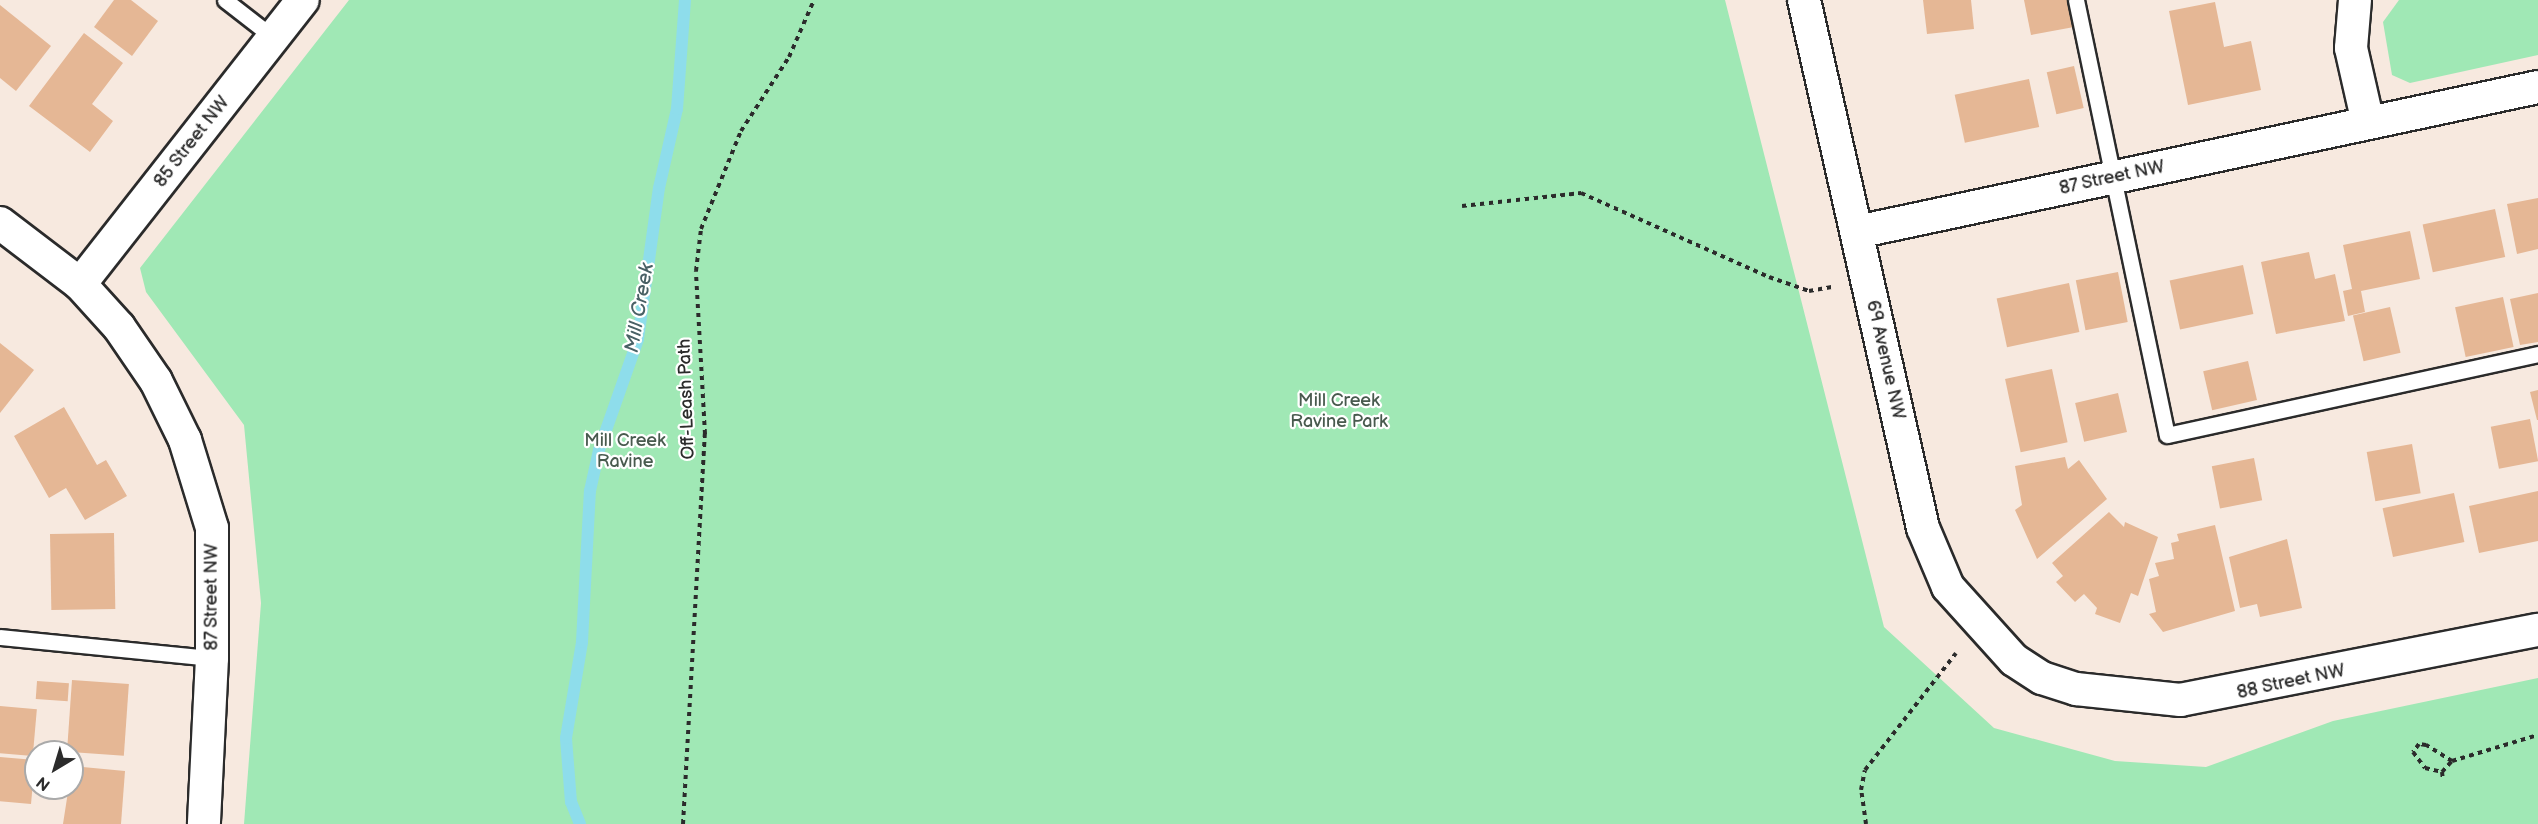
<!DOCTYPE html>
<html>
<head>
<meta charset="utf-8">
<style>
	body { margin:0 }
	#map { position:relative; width:2538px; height:824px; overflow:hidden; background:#f7e9df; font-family:"Balsamiq Sans",sans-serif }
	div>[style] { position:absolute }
	.green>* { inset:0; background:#a0e8b5 }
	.stream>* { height:12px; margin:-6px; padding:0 6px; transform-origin:6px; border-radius:6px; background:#8eddeb }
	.building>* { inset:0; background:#e5b795; transform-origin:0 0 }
	.path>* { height:4px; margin-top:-2px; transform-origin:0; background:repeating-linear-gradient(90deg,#2b2b2b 0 4.5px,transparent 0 9px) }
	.roads { filter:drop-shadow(2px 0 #2b2b2b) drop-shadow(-2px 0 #2b2b2b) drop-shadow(0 2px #2b2b2b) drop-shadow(0 -2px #2b2b2b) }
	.service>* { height:15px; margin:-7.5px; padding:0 7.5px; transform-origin:7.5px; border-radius:7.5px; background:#fff }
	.minor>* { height:32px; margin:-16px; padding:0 16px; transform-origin:16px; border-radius:16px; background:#fff }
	span { translate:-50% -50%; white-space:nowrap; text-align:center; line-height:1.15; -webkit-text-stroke:4.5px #fff; paint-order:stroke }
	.street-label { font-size:18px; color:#2b2b2b }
	.park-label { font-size:18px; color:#485a4e }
	.water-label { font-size:20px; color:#496065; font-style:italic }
	.north { position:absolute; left:24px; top:740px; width:60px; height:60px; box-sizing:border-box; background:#fff; border:2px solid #aaa; border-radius:50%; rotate:218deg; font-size:16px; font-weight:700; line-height:24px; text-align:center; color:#2b2b2b }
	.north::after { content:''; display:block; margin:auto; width:21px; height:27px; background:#2b2b2b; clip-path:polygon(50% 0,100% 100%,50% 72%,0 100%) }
</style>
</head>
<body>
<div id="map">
	<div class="green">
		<i style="clip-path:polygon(349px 0,1725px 0,1884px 627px,1994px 728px,2115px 761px,2206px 767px,2333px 721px,2538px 678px,2538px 824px,244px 824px,261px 603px,244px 425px,146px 292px,140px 268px)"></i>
		<i style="clip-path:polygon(2399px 0,2538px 0,2538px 55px,2410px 83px,2392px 75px,2383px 22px)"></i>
	</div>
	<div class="stream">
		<i style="left:580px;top:824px;width:24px;rotate:-112deg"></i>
		<i style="left:571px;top:802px;width:64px;rotate:-94.5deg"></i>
		<i style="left:566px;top:738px;width:97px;rotate:-80.5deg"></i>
		<i style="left:582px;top:642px;width:151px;rotate:-87deg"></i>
		<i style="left:590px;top:491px;width:42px;rotate:-77.6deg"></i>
		<i style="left:599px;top:450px;width:118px;rotate:-70.6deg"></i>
		<i style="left:638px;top:339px;width:152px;rotate:-82.1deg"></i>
		<i style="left:659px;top:188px;width:81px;rotate:-77.2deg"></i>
		<i style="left:677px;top:109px;width:109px;rotate:-85.8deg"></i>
	</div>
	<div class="building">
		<i style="clip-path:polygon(114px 0,131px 0,158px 21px,132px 56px,94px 27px)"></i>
		<i style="clip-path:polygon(1923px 0,1971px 0,1974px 29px,1927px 34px)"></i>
		<i style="clip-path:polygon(2024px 0,2069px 0,2074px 27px,2031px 35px)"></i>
		<i style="clip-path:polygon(2215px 2px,2224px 47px,2251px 41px,2261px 90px,2188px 105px,2169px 11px)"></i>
		<i style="clip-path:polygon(0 5px,51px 46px,16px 91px,0 78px)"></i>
		<i style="clip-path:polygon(84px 33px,123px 63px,92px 104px,113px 121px,90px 152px,29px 106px)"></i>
		<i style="left:2074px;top:66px;width:43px;height:28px;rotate:77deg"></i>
		<i style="left:2029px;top:79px;width:49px;height:76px;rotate:78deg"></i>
		<i style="clip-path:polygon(2538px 198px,2538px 249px,2517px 254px,2507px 204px)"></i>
		<i style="left:2495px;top:209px;width:49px;height:74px;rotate:78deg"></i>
		<i style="clip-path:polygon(2410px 231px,2420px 279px,2361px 291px,2365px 312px,2348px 316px,2343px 291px,2352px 289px,2343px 245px)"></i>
		<i style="clip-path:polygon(2309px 252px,2315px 279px,2335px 274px,2345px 321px,2276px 334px,2261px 262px)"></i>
		<i style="left:2243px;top:265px;width:50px;height:75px;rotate:78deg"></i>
		<i style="left:2118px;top:272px;width:51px;height:43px;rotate:79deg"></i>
		<i style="left:2069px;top:283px;width:50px;height:74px;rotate:78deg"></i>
		<i style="clip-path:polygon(2538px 293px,2538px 342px,2520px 345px,2510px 299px)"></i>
		<i style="left:2503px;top:297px;width:51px;height:49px;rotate:78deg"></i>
		<i style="left:2390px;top:307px;width:47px;height:38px;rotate:77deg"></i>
		<i style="clip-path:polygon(0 343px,34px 370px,0 413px)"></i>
		<i style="left:2248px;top:361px;width:40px;height:46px;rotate:77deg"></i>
		<i style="left:2052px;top:369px;width:75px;height:48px;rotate:78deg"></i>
		<i style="clip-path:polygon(2538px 390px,2538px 420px,2537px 420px,2530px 392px)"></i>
		<i style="left:2118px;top:393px;width:40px;height:44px;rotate:77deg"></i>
		<i style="clip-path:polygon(64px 407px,97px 465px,106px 460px,127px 496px,85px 520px,66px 488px,49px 498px,14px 436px)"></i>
		<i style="left:2530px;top:419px;width:43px;height:40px;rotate:79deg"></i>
		<i style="left:2412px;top:444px;width:50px;height:46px;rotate:80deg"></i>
		<i style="clip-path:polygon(2065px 457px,2068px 469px,2079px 460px,2107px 499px,2037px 559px,2015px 510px,2022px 505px,2015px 466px)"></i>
		<i style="left:2254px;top:458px;width:43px;height:43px;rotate:79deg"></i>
		<i style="clip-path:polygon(2538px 491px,2538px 541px,2479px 553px,2469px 506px)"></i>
		<i style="left:2454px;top:493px;width:50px;height:73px;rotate:78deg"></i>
		<i style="clip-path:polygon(2109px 512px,2124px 527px,2125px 522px,2158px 537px,2138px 596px,2131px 593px,2120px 623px,2095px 614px,2097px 608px,2084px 594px,2075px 602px,2056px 582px,2063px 576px,2052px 563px)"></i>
		<i style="clip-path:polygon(2215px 525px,2235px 611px,2163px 632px,2149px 614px,2156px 612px,2149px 579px,2159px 576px,2155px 563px,2174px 559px,2171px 543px,2179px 541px,2177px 534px)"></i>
		<i style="left:114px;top:533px;width:76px;height:64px;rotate:89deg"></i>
		<i style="clip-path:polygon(2287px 539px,2302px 608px,2260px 617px,2257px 604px,2240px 608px,2229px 557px)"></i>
		<i style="left:72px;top:680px;width:57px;height:72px;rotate:4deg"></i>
		<i style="left:37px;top:681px;width:32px;height:18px;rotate:4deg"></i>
		<i style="left:0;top:706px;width:37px;height:47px;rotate:5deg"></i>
		<i style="left:0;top:757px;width:35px;height:44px;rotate:5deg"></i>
		<i style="clip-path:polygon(72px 766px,125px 771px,121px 824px,63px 824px)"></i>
	</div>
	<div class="path">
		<i style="left:1462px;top:206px;width:120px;rotate:-6.2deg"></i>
		<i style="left:1581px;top:193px;width:206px;rotate:24.1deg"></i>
		<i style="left:1769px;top:277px;width:42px;rotate:19.3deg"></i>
		<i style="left:1809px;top:291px;width:23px;rotate:-10deg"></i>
		<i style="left:2452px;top:761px;width:31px;rotate:-148deg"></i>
		<i style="left:2426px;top:745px;width:7px;rotate:-172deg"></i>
		<i style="left:2419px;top:744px;width:10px;rotate:127deg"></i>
		<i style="left:2413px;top:752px;width:20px;rotate:53deg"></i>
		<i style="left:2425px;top:768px;width:17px;rotate:13deg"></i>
		<i style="left:2442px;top:772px;width:15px;rotate:-48deg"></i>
		<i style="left:2452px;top:761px;width:90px;rotate:-16.8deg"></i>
		<i style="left:2442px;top:772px;width:8px;rotate:83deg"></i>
		<i style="left:683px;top:824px;width:391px;rotate:-86.8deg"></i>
		<i style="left:705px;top:434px;width:163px;rotate:-93.2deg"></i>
		<i style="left:696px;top:271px;width:42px;rotate:-83.2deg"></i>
		<i style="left:701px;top:229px;width:106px;rotate:-67.8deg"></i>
		<i style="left:741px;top:131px;width:88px;rotate:-57deg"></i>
		<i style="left:789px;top:57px;width:62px;rotate:-66.3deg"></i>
		<i style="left:1866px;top:824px;width:34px;rotate:-98deg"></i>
		<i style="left:1861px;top:790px;width:20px;rotate:-79deg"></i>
		<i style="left:1865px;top:770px;width:148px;rotate:-52.1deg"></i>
	</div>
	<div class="roads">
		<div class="service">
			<i style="left:225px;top:0;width:62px;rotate:37.8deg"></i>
			<i style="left:2076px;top:0;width:444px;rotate:78.2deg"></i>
			<i style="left:2167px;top:435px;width:380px;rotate:-12.3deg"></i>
			<i style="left:0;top:637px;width:213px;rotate:5.7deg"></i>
		</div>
		<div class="minor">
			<i style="left:1804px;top:0;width:541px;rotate:77.3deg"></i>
			<i style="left:1923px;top:528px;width:64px;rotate:67deg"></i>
			<i style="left:1948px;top:587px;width:98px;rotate:47.9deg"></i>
			<i style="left:2014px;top:660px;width:33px;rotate:33deg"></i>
			<i style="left:2042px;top:678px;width:36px;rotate:18deg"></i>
			<i style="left:2076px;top:689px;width:105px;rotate:6deg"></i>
			<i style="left:2180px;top:700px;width:365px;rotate:-11.1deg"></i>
			<i style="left:2355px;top:0;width:48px;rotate:94.8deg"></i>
			<i style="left:2351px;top:48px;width:77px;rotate:77.2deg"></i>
			<i style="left:0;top:223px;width:101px;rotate:37.3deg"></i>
			<i style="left:80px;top:284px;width:58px;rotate:47.8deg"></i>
			<i style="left:119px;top:327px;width:65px;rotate:55.6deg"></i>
			<i style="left:156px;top:381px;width:66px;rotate:63.8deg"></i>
			<i style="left:185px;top:440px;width:92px;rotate:72.9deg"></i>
			<i style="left:212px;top:528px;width:130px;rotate:90deg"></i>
			<i style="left:212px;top:658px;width:166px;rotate:92.8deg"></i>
			<i style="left:1857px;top:232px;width:696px;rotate:-12.02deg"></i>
			<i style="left:80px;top:284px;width:361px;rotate:-51.9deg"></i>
		</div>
	</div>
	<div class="street-label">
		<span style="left:192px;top:142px;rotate:-52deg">85 Street NW</span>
		<span style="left:2112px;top:178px;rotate:-12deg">87 Street NW</span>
		<span style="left:1885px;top:360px;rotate:77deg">69 Avenue NW</span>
		<span style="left:687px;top:399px;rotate:-92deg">Off-Leash Path</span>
		<span style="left:212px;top:597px;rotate:-90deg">87 Street NW</span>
		<span style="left:2291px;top:682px;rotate:-12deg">88 Street NW</span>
	</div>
	<div class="park-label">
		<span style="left:1339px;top:412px">Mill Creek<br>Ravine Park</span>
		<span style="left:625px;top:452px">Mill Creek<br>Ravine</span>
	</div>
	<div class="water-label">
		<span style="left:640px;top:308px;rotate:-80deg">Mill Creek</span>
	</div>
	<div class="north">N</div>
</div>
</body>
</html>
